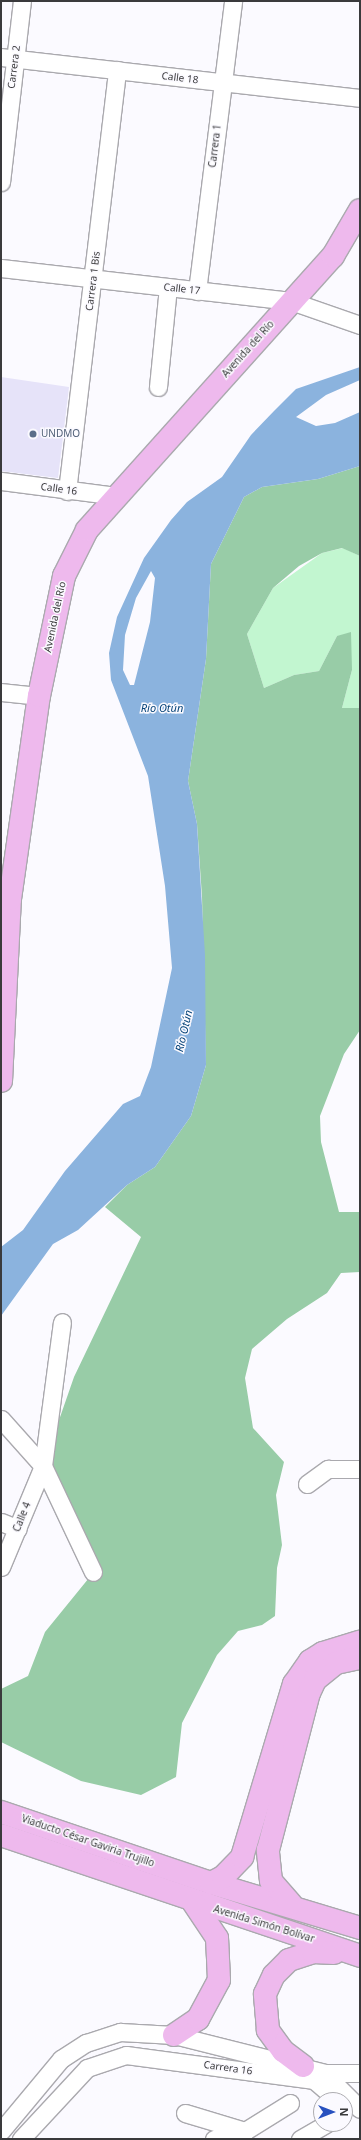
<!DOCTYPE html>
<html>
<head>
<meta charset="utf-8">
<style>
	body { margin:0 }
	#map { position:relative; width:361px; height:2140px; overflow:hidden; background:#fbfaff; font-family:"Noto Sans",sans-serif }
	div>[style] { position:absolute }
	.green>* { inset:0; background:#c2f6d0 }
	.forest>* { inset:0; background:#98cca7 }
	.water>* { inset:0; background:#8bb3de }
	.building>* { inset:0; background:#e6e3f9 }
	.roads { filter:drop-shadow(1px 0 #aaa9ae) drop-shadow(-1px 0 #aaa9ae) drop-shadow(0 1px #aaa9ae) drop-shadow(0 -1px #aaa9ae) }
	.minor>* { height:17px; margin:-8.5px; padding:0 8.5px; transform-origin:8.5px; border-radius:8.5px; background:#fff }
	.major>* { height:22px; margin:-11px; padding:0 11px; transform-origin:11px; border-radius:11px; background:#eeb9ed }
	.dots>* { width:11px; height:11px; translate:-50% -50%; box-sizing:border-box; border:2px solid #fbfaff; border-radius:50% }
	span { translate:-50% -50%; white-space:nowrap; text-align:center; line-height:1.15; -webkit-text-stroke:3px #fbfaff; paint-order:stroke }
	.street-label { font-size:10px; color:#3a3a3c }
	.service-label { font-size:10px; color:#4e5e75 }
	.left { translate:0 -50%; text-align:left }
	.water-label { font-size:11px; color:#074479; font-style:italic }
	.frame { position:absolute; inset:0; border:2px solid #3a3a3c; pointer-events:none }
	.north { position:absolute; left:313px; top:2092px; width:40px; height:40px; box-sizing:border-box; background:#fbfaff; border:1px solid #aeadb1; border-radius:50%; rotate:90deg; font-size:11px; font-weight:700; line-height:16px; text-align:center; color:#3a3a3c }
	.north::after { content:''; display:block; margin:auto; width:14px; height:18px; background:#2851bf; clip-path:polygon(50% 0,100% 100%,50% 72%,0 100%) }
</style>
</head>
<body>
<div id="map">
	<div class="green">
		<i style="clip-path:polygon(343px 548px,360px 556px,360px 708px,342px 708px,352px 670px,337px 636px,319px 671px,294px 675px,264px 688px,247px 634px,273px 588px,322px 553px)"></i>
	</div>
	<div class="forest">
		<i style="clip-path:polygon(360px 466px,360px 556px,342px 548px,322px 553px,299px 566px,273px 588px,247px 634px,264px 688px,294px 675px,319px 671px,337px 636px,351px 632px,352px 670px,342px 708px,360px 708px,360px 1030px,344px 1054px,320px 1116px,321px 1142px,339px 1212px,360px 1212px,360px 1272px,341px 1273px,327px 1293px,287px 1319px,252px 1349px,245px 1378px,253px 1428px,284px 1462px,276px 1495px,282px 1545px,277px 1568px,275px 1616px,262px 1625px,238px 1631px,217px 1655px,182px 1723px,176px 1777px,141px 1795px,81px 1781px,1px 1742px,1px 1689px,28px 1676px,45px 1632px,93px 1573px,43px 1466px,74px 1377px,141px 1237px,105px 1207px,127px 1185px,155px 1167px,191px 1116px,206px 1065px,202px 897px,197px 824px,188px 781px,206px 659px,211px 564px,244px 497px,262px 487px,318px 479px)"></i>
	</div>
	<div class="water">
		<i style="clip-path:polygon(evenodd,360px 367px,360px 380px,326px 395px,296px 417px,316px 426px,335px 423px,360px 412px,360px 466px,318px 479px,262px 487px,244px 497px,211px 564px,206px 659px,188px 781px,197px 824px,205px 955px,206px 1065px,191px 1116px,155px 1167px,127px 1185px,78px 1230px,53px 1244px,1px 1316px,1px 1247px,23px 1230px,65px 1171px,123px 1104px,140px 1096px,151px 1067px,172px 968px,165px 886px,148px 776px,111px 680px,109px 653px,117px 617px,144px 558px,171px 520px,187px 502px,222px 477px,251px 435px,274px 411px,296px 389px,360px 367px,151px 571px,155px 578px,150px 622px,134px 685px,130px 685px,123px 670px,125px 635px,136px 598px,151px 571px)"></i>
	</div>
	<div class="building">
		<i style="clip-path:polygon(1px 377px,69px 387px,58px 478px,1px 471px)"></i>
	</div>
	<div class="roads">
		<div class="minor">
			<i style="left:1px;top:57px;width:361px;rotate:6.5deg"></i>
			<i style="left:1px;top:182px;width:182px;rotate:-83.4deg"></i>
			<i style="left:1px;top:268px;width:292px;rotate:6.5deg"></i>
			<i style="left:291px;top:301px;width:73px;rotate:19.2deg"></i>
			<i style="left:197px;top:291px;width:292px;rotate:-82.9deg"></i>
			<i style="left:158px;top:387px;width:100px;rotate:-84.3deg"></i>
			<i style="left:1px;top:481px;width:117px;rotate:7.4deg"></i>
			<i style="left:67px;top:491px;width:424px;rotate:-83.2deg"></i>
			<i style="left:1px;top:692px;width:38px;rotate:6deg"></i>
			<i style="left:1px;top:1419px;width:63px;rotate:48.2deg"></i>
			<i style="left:43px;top:1466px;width:117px;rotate:64.7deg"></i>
			<i style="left:307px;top:1484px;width:26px;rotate:-36deg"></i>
			<i style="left:328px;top:1469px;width:32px"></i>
			<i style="left:1px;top:1522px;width:18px;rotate:22deg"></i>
			<i style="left:1px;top:1567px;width:109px;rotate:-67.4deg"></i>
			<i style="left:43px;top:1466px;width:145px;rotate:-82.5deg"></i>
			<i style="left:333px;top:2082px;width:38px;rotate:45deg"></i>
			<i style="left:185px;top:2113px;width:63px;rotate:16.7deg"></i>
			<i style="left:1px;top:2131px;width:94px;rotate:-50.2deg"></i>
			<i style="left:61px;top:2059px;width:30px;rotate:-33deg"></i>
			<i style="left:86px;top:2043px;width:36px;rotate:-18deg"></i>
			<i style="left:120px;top:2032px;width:54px;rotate:3.2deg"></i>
			<i style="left:174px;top:2035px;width:156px;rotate:14.1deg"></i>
			<i style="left:325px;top:2073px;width:35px"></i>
			<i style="left:21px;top:2139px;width:97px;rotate:-47.1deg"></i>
			<i style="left:87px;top:2068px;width:41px;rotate:-18.4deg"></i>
			<i style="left:126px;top:2055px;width:190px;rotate:7.6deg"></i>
			<i style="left:314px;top:2080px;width:30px;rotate:41deg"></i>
			<i style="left:214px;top:2139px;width:32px;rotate:-14deg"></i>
			<i style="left:245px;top:2131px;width:53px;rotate:-31.9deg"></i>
			<i style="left:300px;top:2139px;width:30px;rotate:-30deg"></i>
		</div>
		<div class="major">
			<i style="left:1px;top:1081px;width:182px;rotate:-87.2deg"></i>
			<i style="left:10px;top:899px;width:205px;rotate:-81.9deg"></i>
			<i style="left:39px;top:696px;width:123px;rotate:-78.2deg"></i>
			<i style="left:64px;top:576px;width:51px;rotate:-63.4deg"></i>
			<i style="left:87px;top:530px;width:368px;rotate:-48.1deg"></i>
			<i style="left:333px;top:256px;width:53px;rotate:-59.6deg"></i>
			<i style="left:1px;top:1812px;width:222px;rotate:18.7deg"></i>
			<i style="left:211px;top:1883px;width:156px;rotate:16.8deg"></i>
			<i style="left:1px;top:1835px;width:379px;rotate:18.6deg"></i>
			<i style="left:211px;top:1883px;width:13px;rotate:-27deg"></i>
			<i style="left:223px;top:1877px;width:28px;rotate:-46deg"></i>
			<i style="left:242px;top:1857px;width:181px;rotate:-73.3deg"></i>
			<i style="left:294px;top:1684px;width:28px;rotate:-55deg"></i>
			<i style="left:310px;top:1661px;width:15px;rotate:-32deg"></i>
			<i style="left:323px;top:1653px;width:39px;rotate:-17deg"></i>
			<i style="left:291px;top:1904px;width:30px;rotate:-131deg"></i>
			<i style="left:271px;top:1881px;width:31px;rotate:-96deg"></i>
			<i style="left:268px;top:1850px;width:162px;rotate:-75.4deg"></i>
			<i style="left:309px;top:1693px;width:14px;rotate:-65deg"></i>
			<i style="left:315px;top:1680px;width:27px;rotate:-39deg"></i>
			<i style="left:336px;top:1663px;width:25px;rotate:-12deg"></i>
			<i style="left:174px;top:2035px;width:29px;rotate:-34deg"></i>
			<i style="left:198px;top:2019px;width:44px;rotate:-61.7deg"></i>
			<i style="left:219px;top:1980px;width:42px;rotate:-92.7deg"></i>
			<i style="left:217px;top:1938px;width:43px;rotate:-123.7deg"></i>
			<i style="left:303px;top:2066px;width:25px;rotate:-143deg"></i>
			<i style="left:283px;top:2051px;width:26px;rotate:-126deg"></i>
			<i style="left:268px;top:2030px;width:36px;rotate:-95deg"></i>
			<i style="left:265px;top:1994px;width:21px;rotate:-65deg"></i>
			<i style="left:274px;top:1975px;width:21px;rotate:-45deg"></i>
			<i style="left:289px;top:1960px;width:25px;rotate:-18deg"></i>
			<i style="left:313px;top:1952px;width:21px;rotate:3deg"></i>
		</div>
	</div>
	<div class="dots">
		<i style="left:33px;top:434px;background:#5c6f8a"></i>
	</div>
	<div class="street-label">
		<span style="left:14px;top:67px;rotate:-83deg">Carrera 2</span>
		<span style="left:180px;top:78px;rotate:7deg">Calle 18</span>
		<span style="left:215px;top:146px;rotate:-83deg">Carrera 1</span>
		<span style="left:93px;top:281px;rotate:-83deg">Carrera 1 Bis</span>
		<span style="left:182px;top:289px;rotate:6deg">Calle 17</span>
		<span style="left:248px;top:349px;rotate:-48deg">Avenida del Río</span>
		<span style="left:59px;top:489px;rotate:8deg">Calle 16</span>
		<span style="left:55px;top:617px;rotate:-78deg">Avenida del Río</span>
		<span style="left:22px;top:1517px;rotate:-68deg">Calle 4</span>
		<span style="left:88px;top:1841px;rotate:19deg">Viaducto César Gaviria Trujillo</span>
		<span style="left:264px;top:1924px;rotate:17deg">Avenida Simón Bolívar</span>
		<span style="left:228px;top:2068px;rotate:8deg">Carrera 16</span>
	</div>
	<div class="service-label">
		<span class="left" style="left:41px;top:434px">UNDMO</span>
	</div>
	<div class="water-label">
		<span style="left:162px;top:708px">Río Otún</span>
		<span style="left:184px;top:1031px;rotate:-77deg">Río Otún</span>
	</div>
	<div class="frame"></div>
	<div class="north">N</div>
</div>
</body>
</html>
